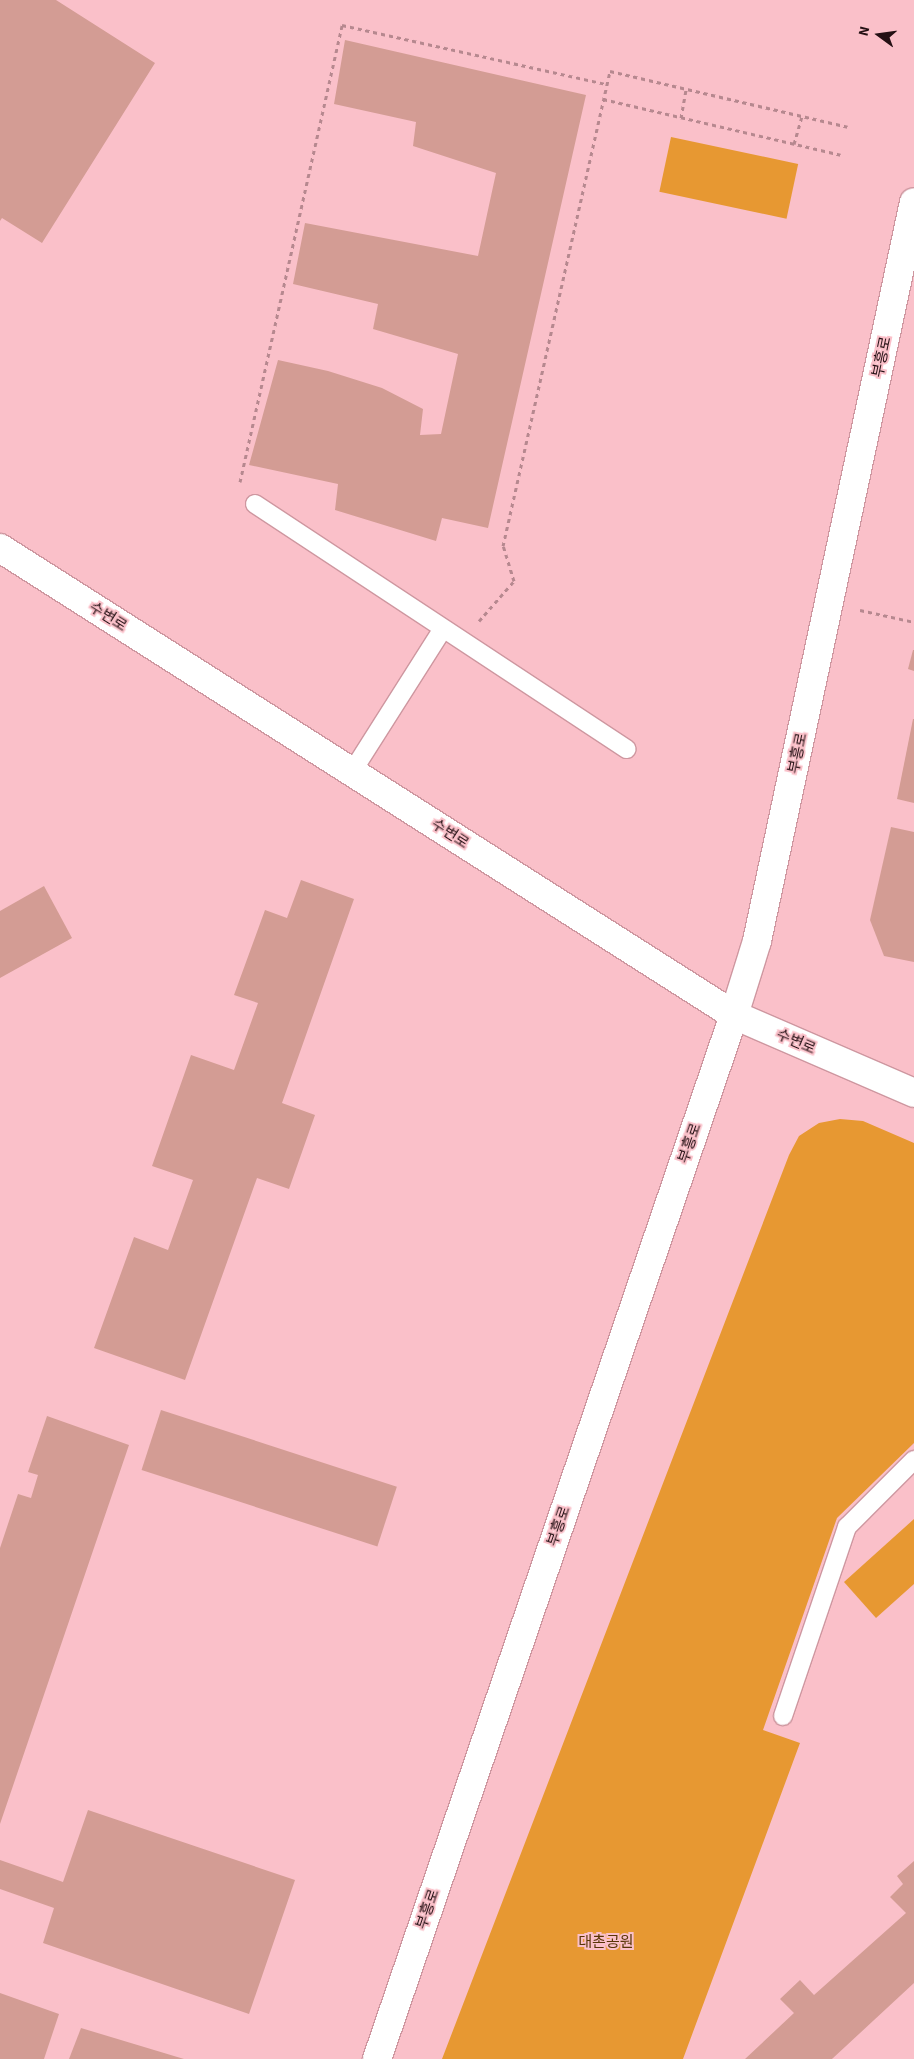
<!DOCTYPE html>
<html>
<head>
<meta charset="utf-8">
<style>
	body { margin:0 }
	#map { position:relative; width:914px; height:2059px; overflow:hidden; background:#fac0c9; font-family:"Source Sans 3","Noto Sans KR",sans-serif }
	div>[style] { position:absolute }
	.green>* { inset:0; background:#e79832; transform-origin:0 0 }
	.building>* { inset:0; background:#d39c94; transform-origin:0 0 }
	.path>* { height:3px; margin-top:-1.5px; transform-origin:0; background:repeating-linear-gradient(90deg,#b6888f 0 4px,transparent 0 8px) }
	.roads { filter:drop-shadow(1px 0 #ce97a0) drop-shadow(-1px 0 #ce97a0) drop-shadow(0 1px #ce97a0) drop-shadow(0 -1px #ce97a0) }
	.service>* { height:18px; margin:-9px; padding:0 9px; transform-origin:9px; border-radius:9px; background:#fff }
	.tertiary>* { height:28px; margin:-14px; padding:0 14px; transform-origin:14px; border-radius:14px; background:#fff }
	.secondary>* { height:28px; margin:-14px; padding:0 14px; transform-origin:14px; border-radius:14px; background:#fff }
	span { translate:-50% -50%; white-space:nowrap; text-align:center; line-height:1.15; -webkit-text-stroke:4px #fac0c9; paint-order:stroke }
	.street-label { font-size:15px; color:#241014 }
	.park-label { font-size:15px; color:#583506 }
	.north { position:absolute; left:854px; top:10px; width:50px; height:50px; -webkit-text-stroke:4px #fac0c9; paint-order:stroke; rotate:284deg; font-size:14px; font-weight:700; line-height:20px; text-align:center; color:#241014 }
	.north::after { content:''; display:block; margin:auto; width:18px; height:22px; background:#241014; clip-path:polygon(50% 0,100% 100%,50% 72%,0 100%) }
</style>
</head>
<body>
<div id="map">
	<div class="green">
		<i style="left:671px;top:137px;width:130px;height:56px;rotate:12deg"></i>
		<i style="clip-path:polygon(840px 1119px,863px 1121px,914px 1143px,914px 1443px,837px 1518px,763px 1730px,800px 1743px,683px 2059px,442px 2059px,789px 1155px,799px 1136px,819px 1123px)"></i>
		<i style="clip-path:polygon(914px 1519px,914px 1584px,876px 1618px,844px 1582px)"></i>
	</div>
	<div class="building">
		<i style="clip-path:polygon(0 0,56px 0,155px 63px,42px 243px,2px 218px,0 221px)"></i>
		<i style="clip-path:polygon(345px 40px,586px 95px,488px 528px,442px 518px,436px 541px,335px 510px,338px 484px,249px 465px,278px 360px,328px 371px,382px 388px,423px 409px,420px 435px,441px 434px,458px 354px,373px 329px,378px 304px,293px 284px,305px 223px,478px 256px,496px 173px,413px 146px,416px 122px,334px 104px)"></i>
		<i style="clip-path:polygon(913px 650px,914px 650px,914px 671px,908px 669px)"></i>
		<i style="clip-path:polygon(913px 719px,914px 719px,914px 803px,897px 799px)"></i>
		<i style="clip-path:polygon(891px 827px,914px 832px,914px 962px,884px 956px,870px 920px)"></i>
		<i style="clip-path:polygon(301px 880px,354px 899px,282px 1103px,315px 1115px,289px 1189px,257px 1178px,185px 1380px,94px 1348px,134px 1237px,168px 1250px,193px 1180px,152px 1166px,191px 1055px,234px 1070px,258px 1003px,234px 995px,265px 910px,287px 918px)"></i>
		<i style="clip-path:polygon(44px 886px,72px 938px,0 978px,0 911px)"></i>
		<i style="left:161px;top:1410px;width:248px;height:63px;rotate:18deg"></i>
		<i style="clip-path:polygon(47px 1416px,129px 1445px,0 1824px,0 1548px,18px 1494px,31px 1498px,38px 1475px,28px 1472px)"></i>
		<i style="clip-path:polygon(88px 1810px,295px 1880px,249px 2014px,43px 1943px,54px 1908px,0 1889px,0 1860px,63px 1882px)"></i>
		<i style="clip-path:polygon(914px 1861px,914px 1983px,832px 2059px,745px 2059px,794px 2013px,780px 1999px,800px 1980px,814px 1995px,906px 1913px,890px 1897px,903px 1884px,897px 1876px)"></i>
		<i style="clip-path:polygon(0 1993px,59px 2014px,44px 2059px,0 2059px)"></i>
		<i style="clip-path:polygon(81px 2028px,184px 2059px,69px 2059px)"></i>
	</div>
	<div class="path">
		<i style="left:603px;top:99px;width:244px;rotate:13.2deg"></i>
		<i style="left:681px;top:118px;width:29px;rotate:-80deg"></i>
		<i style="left:794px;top:144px;width:29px;rotate:-74deg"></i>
		<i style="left:240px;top:482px;width:468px;rotate:-77.4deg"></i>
		<i style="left:342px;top:25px;width:271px;rotate:12.6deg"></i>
		<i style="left:860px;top:610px;width:55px;rotate:12.5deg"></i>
		<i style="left:479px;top:621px;width:53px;rotate:-48.8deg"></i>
		<i style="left:514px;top:581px;width:37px;rotate:-107deg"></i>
		<i style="left:503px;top:546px;width:487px;rotate:-77.3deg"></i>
		<i style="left:610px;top:71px;width:244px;rotate:13.2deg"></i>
	</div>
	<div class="roads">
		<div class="service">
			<i style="left:255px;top:504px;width:445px;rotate:33.4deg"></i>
			<i style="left:352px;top:772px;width:168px;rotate:-57.6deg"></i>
			<i style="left:783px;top:1716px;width:200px;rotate:-71.3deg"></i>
			<i style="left:847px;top:1527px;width:95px;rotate:-45deg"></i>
		</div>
		<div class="tertiary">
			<i style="left:734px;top:1015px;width:77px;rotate:-72.7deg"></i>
			<i style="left:757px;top:941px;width:755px;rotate:-78.01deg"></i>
		</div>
		<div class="secondary">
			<i style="left:0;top:548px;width:870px;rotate:32.47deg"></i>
			<i style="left:734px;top:1015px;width:196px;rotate:23.4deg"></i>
			<i style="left:377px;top:2059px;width:1103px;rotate:-71.12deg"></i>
		</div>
	</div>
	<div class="street-label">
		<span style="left:882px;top:357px;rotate:-78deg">부흥로</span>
		<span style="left:108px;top:617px;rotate:32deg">수변로</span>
		<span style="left:798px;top:753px;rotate:-78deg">부흥로</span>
		<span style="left:450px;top:834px;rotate:33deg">수변로</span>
		<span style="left:796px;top:1042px;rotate:23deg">수변로</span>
		<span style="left:690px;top:1143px;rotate:-71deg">부흥로</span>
		<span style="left:559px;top:1526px;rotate:-71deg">부흥로</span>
		<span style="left:428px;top:1909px;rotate:-71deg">부흥로</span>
	</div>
	<div class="park-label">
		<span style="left:606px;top:1943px">대촌공원</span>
	</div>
	<div class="north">N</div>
</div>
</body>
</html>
